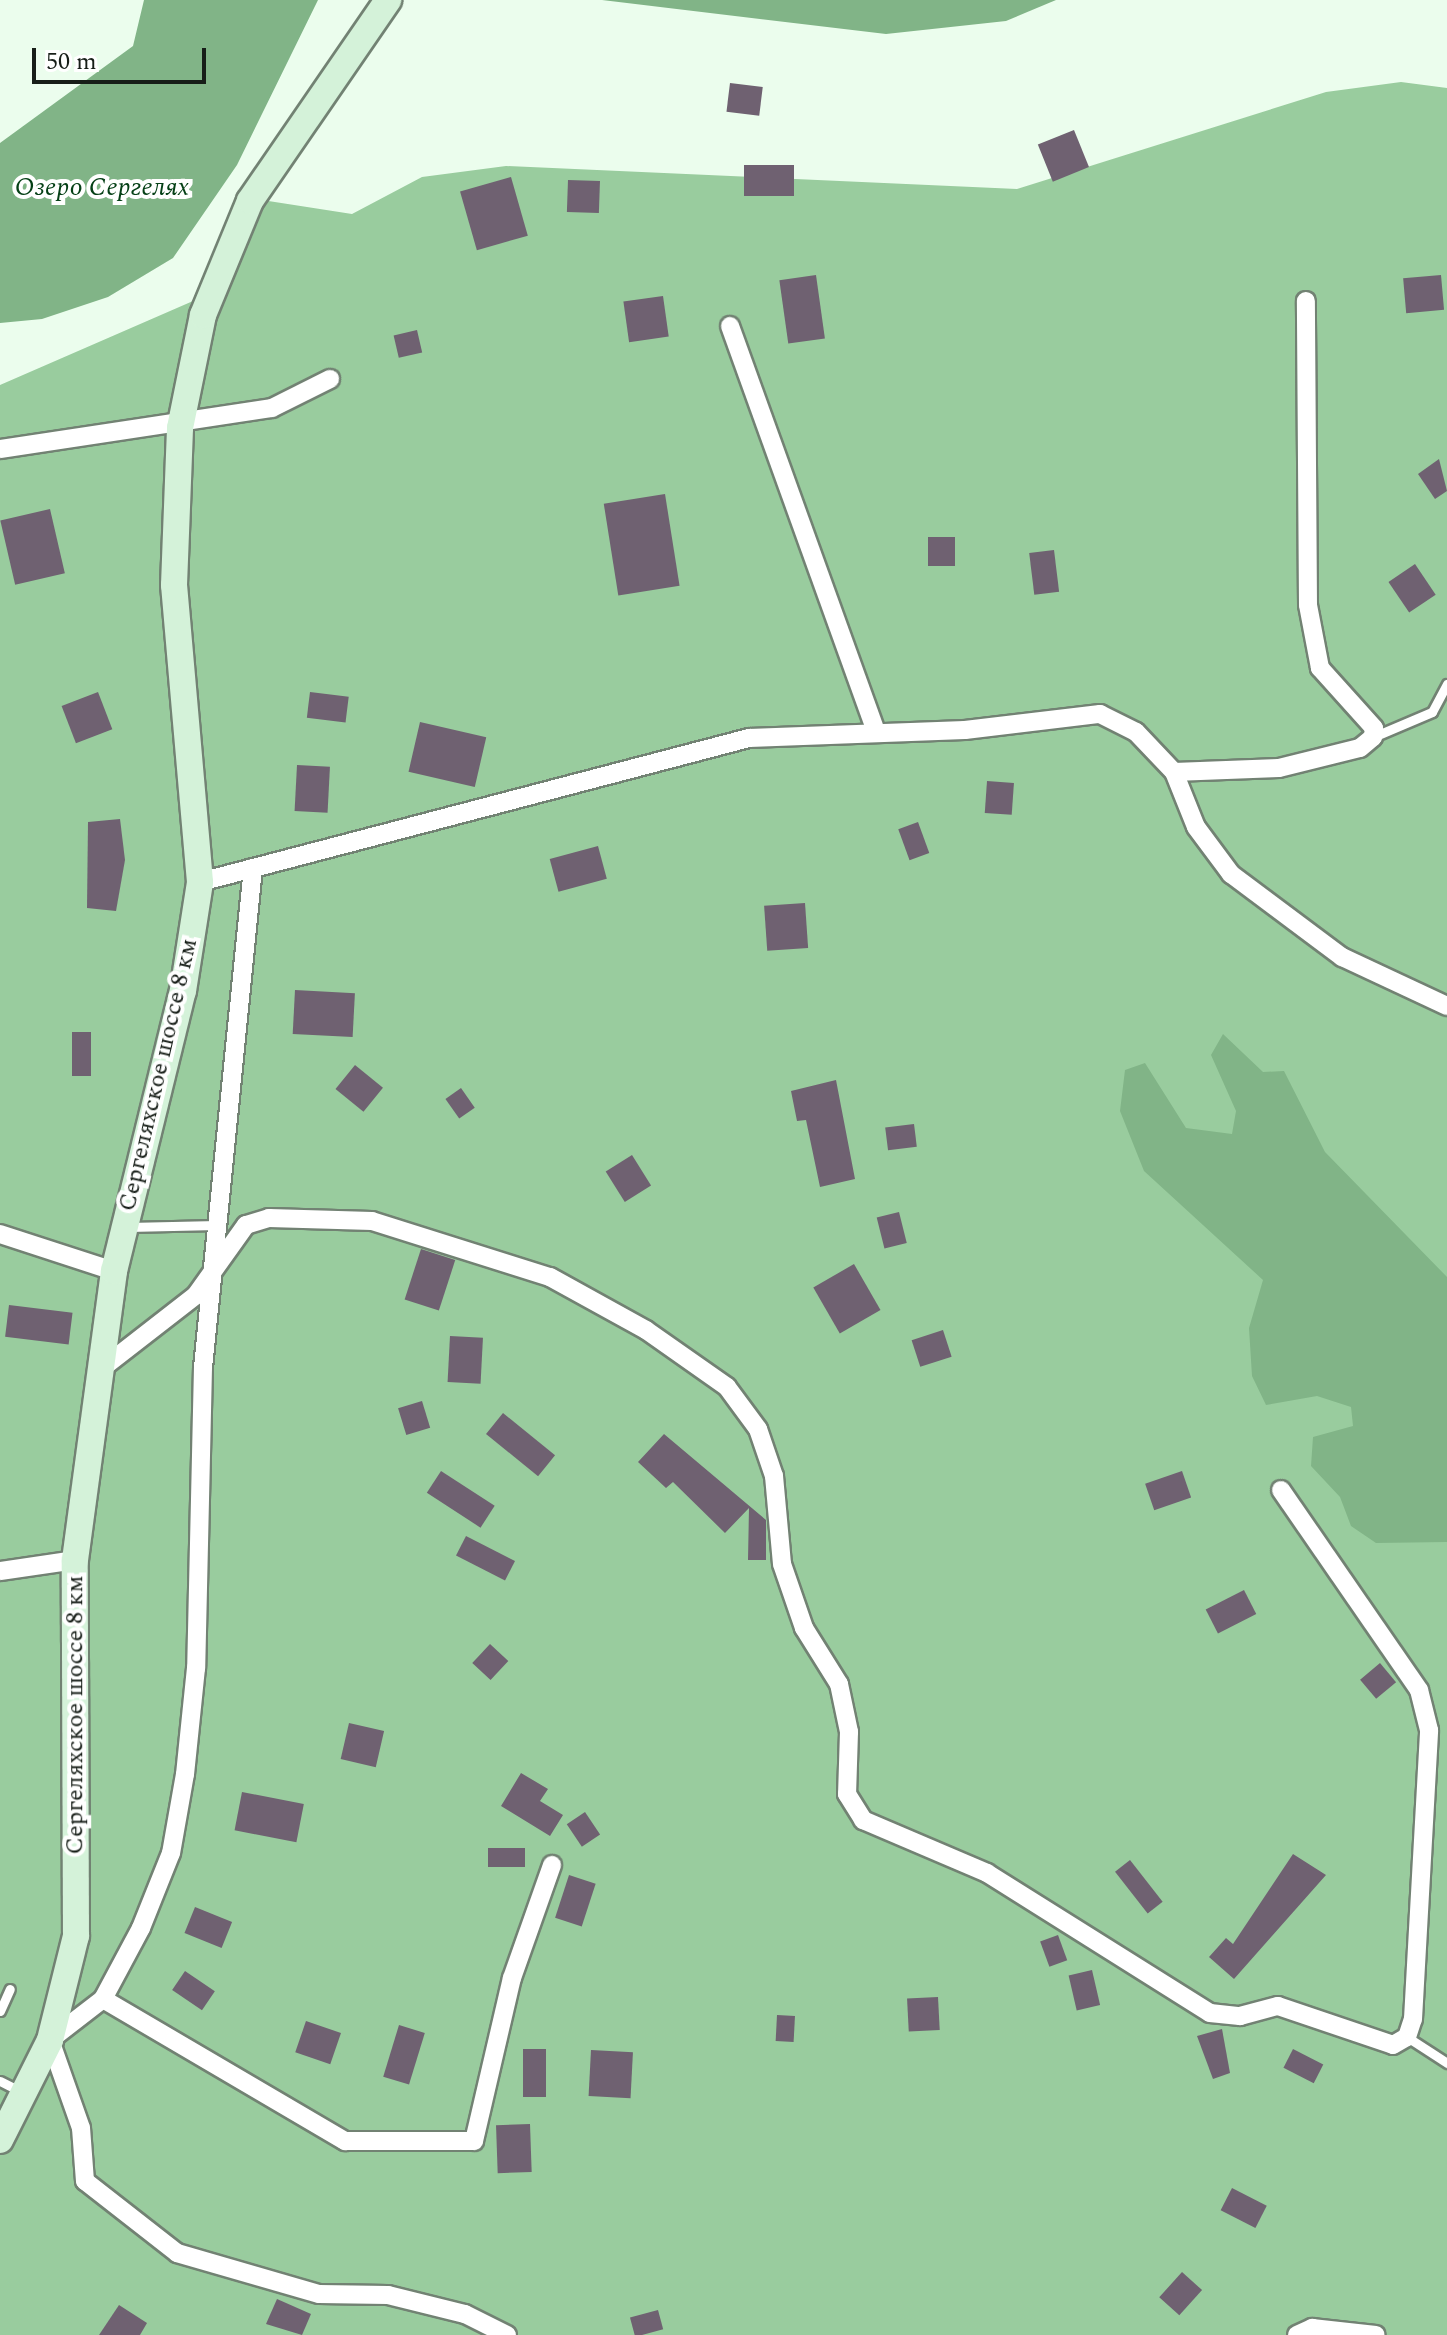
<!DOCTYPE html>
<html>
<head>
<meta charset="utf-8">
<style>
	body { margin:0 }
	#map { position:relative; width:1447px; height:2335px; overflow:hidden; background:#ebfded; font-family:Spectral,serif }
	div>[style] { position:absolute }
	.forest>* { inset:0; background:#99cc9e }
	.water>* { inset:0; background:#81b487 }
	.building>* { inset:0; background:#6f6171; transform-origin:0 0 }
	.roads { filter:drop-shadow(2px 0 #728273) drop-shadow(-2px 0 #728273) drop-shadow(0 2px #728273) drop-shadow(0 -2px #728273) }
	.service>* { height:9px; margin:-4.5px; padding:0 4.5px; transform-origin:4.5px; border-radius:4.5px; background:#fff }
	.minor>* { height:18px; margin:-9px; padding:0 9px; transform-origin:9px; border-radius:9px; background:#fff }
	.secondary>* { height:26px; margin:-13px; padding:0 13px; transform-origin:13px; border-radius:13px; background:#d4f2d9 }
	span { translate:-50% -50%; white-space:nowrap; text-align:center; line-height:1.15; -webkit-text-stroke:8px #fff; paint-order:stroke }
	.street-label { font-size:24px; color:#171e18 }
	.water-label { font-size:26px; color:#054016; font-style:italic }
	.scale { position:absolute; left:32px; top:48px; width:174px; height:36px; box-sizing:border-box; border:4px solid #171e18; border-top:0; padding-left:10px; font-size:24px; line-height:28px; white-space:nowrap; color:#171e18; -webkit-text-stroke:6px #fff; paint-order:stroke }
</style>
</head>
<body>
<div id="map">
	<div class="forest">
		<i style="clip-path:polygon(1401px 82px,1447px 88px,1447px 2335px,0 2335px,0 385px,216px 291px,262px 200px,352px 214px,422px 177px,506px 166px,1017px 189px,1326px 92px)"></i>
	</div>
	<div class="water">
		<i style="clip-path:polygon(144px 0,318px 0,237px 165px,173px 258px,108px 297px,42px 319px,0 323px,0 143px,133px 46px)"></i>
		<i style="clip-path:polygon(602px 0,1056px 0,1006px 21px,886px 34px)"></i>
		<i style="clip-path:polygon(1223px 1034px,1263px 1072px,1284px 1071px,1325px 1152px,1447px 1277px,1447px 1542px,1376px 1543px,1351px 1526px,1340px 1497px,1311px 1466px,1313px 1437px,1353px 1426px,1351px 1407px,1317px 1396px,1266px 1405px,1252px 1376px,1249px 1328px,1263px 1280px,1144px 1171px,1120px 1111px,1125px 1070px,1145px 1063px,1186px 1128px,1232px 1134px,1236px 1111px,1211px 1055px)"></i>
	</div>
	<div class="building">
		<i style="left:730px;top:83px;width:33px;height:29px;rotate:7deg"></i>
		<i style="left:1074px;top:130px;width:40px;height:39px;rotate:68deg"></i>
		<i style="left:744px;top:165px;width:50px;height:31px"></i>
		<i style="left:511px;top:177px;width:61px;height:53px;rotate:74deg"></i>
		<i style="left:568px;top:180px;width:32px;height:32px;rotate:2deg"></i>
		<i style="left:816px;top:275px;width:64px;height:37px;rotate:82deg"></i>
		<i style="left:1441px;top:275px;width:35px;height:38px;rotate:85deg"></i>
		<i style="left:663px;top:296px;width:41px;height:40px;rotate:82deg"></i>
		<i style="left:417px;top:330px;width:23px;height:24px;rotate:77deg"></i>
		<i style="clip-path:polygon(1439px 459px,1447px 491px,1435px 499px,1418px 474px)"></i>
		<i style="left:665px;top:494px;width:93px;height:62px;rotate:81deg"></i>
		<i style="left:50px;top:509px;width:66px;height:51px;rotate:77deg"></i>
		<i style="left:955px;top:537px;width:29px;height:27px;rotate:90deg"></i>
		<i style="left:1054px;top:550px;width:42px;height:25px;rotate:83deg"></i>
		<i style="left:1415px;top:564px;width:37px;height:32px;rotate:56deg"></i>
		<i style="left:98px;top:692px;width:40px;height:39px;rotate:69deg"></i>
		<i style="left:310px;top:692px;width:39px;height:26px;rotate:7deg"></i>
		<i style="left:420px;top:722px;width:68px;height:51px;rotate:13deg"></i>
		<i style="left:297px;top:765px;width:33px;height:46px;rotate:3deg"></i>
		<i style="left:987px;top:781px;width:27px;height:32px;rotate:4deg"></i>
		<i style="clip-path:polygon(120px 819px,125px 860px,116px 911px,87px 908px,88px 822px)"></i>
		<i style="left:918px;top:822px;width:33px;height:21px;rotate:70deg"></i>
		<i style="left:598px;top:846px;width:34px;height:50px;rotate:75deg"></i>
		<i style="left:805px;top:903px;width:45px;height:41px;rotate:86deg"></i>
		<i style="left:295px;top:990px;width:60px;height:44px;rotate:3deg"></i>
		<i style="left:72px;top:1032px;width:19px;height:44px"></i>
		<i style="left:355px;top:1065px;width:36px;height:31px;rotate:39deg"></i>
		<i style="clip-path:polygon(836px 1080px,855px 1179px,820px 1187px,806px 1120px,797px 1121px,791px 1091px)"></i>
		<i style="left:461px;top:1088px;width:24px;height:19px;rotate:55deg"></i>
		<i style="left:914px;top:1124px;width:23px;height:29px;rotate:83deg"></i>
		<i style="left:632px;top:1155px;width:36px;height:31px;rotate:58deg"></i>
		<i style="left:899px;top:1212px;width:32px;height:23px;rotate:76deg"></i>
		<i style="left:421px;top:1249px;width:36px;height:53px;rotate:18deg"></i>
		<i style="left:854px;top:1264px;width:53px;height:47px;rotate:60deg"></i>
		<i style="left:9px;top:1305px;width:64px;height:32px;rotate:7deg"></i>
		<i style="left:943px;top:1330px;width:28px;height:33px;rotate:72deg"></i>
		<i style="left:450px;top:1336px;width:33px;height:46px;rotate:3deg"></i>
		<i style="left:422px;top:1401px;width:28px;height:25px;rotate:73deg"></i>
		<i style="left:503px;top:1413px;width:67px;height:27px;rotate:39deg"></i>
		<i style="clip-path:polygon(664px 1434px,766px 1520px,766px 1560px,748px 1560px,749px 1508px,725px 1533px,673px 1482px,666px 1488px,638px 1462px)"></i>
		<i style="left:441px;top:1471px;width:64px;height:26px;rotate:33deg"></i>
		<i style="left:1182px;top:1471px;width:28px;height:39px;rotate:71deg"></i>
		<i style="left:466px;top:1536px;width:55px;height:22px;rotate:27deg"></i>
		<i style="left:1244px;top:1590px;width:27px;height:43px;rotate:63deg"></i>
		<i style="left:490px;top:1644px;width:25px;height:26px;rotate:43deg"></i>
		<i style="left:1380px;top:1663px;width:25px;height:26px;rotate:50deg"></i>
		<i style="left:349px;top:1723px;width:36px;height:37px;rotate:13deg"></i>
		<i style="clip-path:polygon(521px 1773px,548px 1789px,540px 1801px,563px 1815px,550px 1836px,501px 1806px)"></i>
		<i style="left:242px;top:1792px;width:63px;height:39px;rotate:11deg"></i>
		<i style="left:585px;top:1812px;width:27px;height:22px;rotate:56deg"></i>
		<i style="left:488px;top:1848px;width:37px;height:19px"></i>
		<i style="clip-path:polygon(1293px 1854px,1326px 1875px,1234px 1979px,1209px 1957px,1226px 1938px,1233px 1944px)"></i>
		<i style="left:1130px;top:1860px;width:53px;height:19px;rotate:52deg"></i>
		<i style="left:569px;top:1875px;width:28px;height:45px;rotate:18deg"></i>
		<i style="left:195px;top:1907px;width:40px;height:28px;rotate:22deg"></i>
		<i style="left:1058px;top:1935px;width:27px;height:19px;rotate:70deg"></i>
		<i style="left:1092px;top:1970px;width:36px;height:24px;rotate:77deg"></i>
		<i style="left:185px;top:1971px;width:36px;height:23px;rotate:34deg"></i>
		<i style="left:938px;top:1997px;width:33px;height:31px;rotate:87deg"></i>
		<i style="left:777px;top:2015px;width:18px;height:26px;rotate:3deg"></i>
		<i style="left:306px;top:2021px;width:37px;height:33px;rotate:19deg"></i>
		<i style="left:399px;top:2025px;width:27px;height:54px;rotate:17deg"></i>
		<i style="clip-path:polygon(1222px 2029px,1230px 2073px,1213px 2079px,1197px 2036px)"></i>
		<i style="left:523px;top:2049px;width:23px;height:48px"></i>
		<i style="left:1293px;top:2049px;width:34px;height:21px;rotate:27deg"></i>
		<i style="left:591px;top:2050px;width:42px;height:46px;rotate:3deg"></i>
		<i style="left:530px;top:2124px;width:48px;height:34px;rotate:88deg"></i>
		<i style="left:1232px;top:2188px;width:39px;height:25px;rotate:27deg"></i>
		<i style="left:1182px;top:2272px;width:27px;height:34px;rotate:42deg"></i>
		<i style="clip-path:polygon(277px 2299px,311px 2314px,302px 2335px,266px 2324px)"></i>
		<i style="clip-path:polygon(119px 2305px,147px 2323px,140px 2335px,99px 2335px)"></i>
		<i style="left:658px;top:2310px;width:20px;height:29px;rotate:75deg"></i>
	</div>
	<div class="roads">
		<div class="service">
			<i style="left:1373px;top:737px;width:64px;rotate:-23deg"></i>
			<i style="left:1432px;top:712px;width:32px;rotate:-62deg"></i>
			<i style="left:128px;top:1227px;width:89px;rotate:-1.3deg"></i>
			<i style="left:0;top:2011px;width:24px;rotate:-66deg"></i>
			<i style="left:1407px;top:2037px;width:48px;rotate:33deg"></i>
			<i style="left:0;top:2081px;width:25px;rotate:27deg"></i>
		</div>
		<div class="minor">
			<i style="left:730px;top:326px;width:431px;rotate:70.2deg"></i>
			<i style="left:0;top:449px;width:275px;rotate:-8.6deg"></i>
			<i style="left:272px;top:408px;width:65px;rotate:-26.6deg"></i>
			<i style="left:1174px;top:772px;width:105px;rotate:-2.2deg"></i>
			<i style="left:1279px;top:768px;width:83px;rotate:-13.9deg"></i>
			<i style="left:1360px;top:748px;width:17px;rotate:-40deg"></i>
			<i style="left:1373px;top:737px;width:9px;rotate:-84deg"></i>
			<i style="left:1374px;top:728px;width:81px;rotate:-132deg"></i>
			<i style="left:1320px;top:668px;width:64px;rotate:-100.8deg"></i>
			<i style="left:1308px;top:605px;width:304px;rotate:-90.4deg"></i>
			<i style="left:253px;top:868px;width:501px;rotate:95.72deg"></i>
			<i style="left:203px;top:1367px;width:301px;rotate:91.3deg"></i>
			<i style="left:196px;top:1668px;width:107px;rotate:95.9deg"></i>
			<i style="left:185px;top:1774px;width:80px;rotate:100deg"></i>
			<i style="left:171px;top:1853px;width:81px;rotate:111.8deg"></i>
			<i style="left:141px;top:1928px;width:81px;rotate:118.2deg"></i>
			<i style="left:103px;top:1999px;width:67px;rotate:142.3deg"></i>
			<i style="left:50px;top:2040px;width:93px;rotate:70.6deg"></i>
			<i style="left:81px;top:2128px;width:53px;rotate:85.7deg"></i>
			<i style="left:85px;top:2181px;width:117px;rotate:38deg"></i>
			<i style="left:177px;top:2253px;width:148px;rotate:16.1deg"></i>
			<i style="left:319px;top:2294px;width:69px;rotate:0.8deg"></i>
			<i style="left:388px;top:2295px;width:79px;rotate:13.9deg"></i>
			<i style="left:465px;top:2314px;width:47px;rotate:26.6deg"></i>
			<i style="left:200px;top:882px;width:568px;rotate:-14.7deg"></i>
			<i style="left:749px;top:738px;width:216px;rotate:-2.1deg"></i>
			<i style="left:965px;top:730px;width:136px;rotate:-6.8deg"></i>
			<i style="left:1100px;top:714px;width:40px;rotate:26.6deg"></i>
			<i style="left:1136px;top:732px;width:55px;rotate:46.5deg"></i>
			<i style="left:1174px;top:772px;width:59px;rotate:68.2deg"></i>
			<i style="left:1196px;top:827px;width:59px;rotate:53.3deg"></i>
			<i style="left:1231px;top:874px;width:139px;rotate:36.8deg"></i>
			<i style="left:1342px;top:957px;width:116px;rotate:25deg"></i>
			<i style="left:0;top:1234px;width:120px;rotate:18deg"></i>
			<i style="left:101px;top:1369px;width:120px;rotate:-37.9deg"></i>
			<i style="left:196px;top:1295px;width:86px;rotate:-54.5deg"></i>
			<i style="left:246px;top:1225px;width:24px;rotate:-17deg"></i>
			<i style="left:269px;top:1218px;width:103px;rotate:1.7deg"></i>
			<i style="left:372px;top:1221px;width:187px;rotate:17.5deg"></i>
			<i style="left:550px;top:1277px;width:110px;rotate:28.9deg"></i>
			<i style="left:646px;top:1330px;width:99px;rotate:35.1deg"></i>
			<i style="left:727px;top:1387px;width:52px;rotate:53.6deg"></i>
			<i style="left:758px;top:1429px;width:50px;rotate:71.2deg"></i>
			<i style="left:774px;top:1476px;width:88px;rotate:84.8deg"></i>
			<i style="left:782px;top:1564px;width:68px;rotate:71deg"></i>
			<i style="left:804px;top:1628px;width:66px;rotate:58deg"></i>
			<i style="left:839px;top:1684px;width:49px;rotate:78.2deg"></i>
			<i style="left:849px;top:1732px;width:62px;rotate:91.8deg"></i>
			<i style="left:847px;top:1794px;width:31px;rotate:58deg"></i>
			<i style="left:863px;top:1820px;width:135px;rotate:23.1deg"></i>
			<i style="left:987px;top:1873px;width:263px;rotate:32.1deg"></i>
			<i style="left:1210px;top:2013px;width:30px;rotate:6deg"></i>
			<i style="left:1240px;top:2016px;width:39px;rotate:-15deg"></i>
			<i style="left:1278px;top:2006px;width:121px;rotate:18.7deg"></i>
			<i style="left:1393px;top:2045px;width:16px;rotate:-30deg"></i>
			<i style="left:1407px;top:2037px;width:19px;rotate:-72deg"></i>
			<i style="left:1413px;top:2019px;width:289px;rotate:-86.8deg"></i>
			<i style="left:1429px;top:1730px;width:41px;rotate:-104deg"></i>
			<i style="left:1419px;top:1690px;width:243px;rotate:-124.6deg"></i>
			<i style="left:0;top:1571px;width:76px;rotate:-8.3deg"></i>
			<i style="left:103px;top:1999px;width:281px;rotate:30.4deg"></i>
			<i style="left:345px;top:2141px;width:129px"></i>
			<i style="left:474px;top:2141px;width:167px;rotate:-76.9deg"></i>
			<i style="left:512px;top:1978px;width:120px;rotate:-70.5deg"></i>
			<i style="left:1297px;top:2335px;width:17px;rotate:-25deg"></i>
			<i style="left:1312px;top:2328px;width:64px;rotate:6.2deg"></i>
		</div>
		<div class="secondary">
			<i style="left:0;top:2140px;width:112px;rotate:-63.4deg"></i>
			<i style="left:50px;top:2040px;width:107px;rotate:-76deg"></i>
			<i style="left:76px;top:1936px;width:376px;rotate:-90.2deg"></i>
			<i style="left:75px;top:1560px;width:292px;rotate:-82.3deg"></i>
			<i style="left:114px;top:1271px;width:288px;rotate:-76.2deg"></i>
			<i style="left:183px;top:991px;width:110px;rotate:-81.1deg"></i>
			<i style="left:200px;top:882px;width:298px;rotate:-95deg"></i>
			<i style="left:174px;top:585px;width:157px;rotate:-87.8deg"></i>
			<i style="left:180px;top:428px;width:115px;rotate:-78.5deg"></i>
			<i style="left:203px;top:315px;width:123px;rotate:-67.6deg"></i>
			<i style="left:250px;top:201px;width:244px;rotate:-55.5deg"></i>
		</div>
	</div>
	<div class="street-label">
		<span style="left:159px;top:1075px;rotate:-77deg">Сергеляхское шоссе 8 км</span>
		<span style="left:76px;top:1715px;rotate:-90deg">Сергеляхское шоссе 8 км</span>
	</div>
	<div class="water-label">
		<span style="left:102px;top:188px">Озеро Сергелях</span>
	</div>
	<div class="scale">50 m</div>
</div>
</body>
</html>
